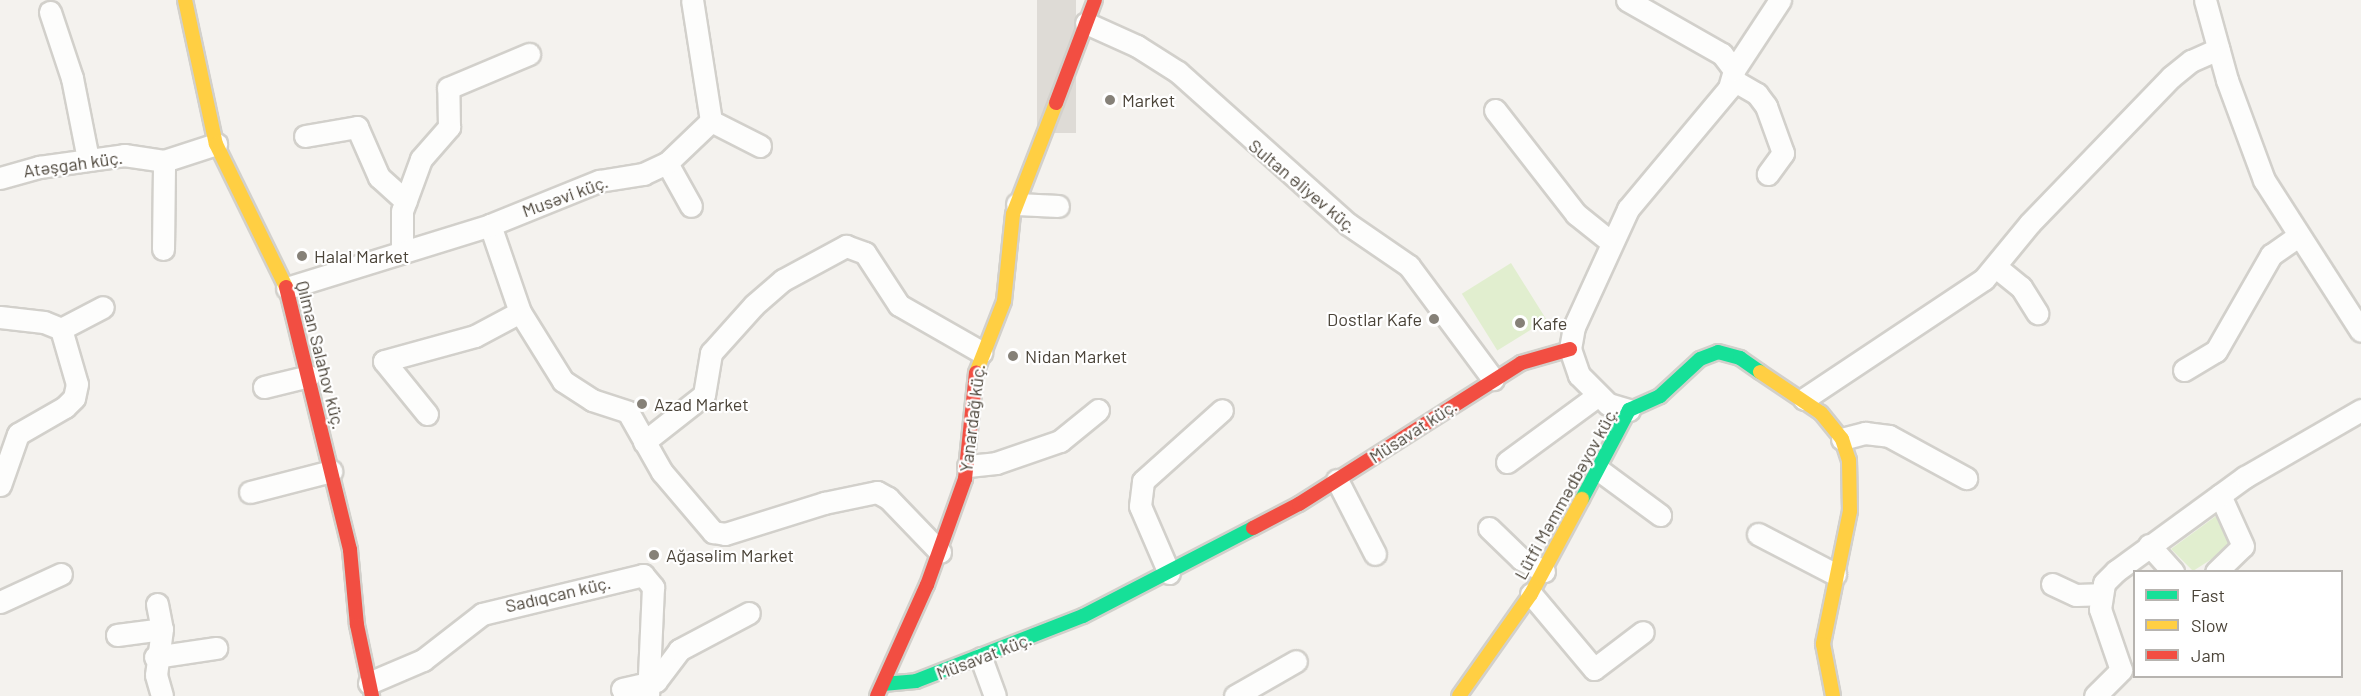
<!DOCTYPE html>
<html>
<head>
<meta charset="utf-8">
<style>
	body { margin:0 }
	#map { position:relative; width:2361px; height:696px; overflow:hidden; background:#f4f2ee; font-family:Barlow,sans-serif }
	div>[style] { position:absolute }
	.green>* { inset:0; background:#e1eecf; transform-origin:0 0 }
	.building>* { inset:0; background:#dedbd6; transform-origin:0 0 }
	.roads { filter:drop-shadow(2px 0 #d2d0cb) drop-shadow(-2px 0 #d2d0cb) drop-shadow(0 2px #d2d0cb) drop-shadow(0 -2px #d2d0cb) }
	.street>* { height:21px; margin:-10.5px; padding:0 10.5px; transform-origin:10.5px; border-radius:10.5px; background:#fdfdfc }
	.fast>* { height:14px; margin:-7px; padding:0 7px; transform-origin:7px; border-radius:7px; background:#16e098 }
	.slow>* { height:14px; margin:-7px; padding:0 7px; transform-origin:7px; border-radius:7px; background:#ffcf43 }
	.jam>* { height:14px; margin:-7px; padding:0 7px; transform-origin:7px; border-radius:7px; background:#f24e42 }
	.dots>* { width:16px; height:16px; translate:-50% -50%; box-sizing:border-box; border:3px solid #fff; border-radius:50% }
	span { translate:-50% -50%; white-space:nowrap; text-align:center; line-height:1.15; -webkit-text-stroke:4.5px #fff; paint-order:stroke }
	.poi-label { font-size:18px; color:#4b4439 }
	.left { translate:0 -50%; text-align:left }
	.right { translate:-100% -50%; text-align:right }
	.street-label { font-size:18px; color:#4b4439 }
	.legend { position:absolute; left:2133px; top:570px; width:210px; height:108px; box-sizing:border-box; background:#fff; border:2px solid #b7b4b0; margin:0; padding:8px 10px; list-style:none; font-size:18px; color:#4b4439 }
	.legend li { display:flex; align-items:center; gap:12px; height:30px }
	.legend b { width:30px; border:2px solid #b7b4b0 }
</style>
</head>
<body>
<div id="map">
	<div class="green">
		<i style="left:1511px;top:263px;width:67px;height:58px;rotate:58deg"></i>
		<i style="clip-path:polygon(2216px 516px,2232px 546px,2193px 571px,2171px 549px)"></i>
	</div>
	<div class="building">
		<i style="left:1037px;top:0;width:39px;height:133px"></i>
	</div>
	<div class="roads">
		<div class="street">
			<i style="left:1627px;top:0;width:109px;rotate:29.6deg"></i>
			<i style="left:1722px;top:54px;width:20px;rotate:53deg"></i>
			<i style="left:2205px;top:0;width:83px;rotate:74.6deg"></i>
			<i style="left:2227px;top:80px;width:107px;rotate:69.7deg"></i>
			<i style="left:2264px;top:180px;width:179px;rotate:57.3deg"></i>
			<i style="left:50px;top:12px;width:70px;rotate:71.6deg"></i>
			<i style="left:72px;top:78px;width:83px;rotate:78.8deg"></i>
			<i style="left:1086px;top:23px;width:56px;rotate:24.3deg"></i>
			<i style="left:1137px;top:46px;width:49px;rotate:32.4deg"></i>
			<i style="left:1178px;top:72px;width:228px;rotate:41.8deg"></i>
			<i style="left:1348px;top:224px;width:74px;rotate:34.5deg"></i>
			<i style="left:1409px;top:266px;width:141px;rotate:53.4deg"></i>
			<i style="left:1733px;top:80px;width:28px;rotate:30deg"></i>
			<i style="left:1757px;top:94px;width:15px;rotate:53deg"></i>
			<i style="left:1766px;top:106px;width:50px;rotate:70.1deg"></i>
			<i style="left:1783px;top:153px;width:26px;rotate:126deg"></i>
			<i style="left:1495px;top:110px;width:132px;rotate:52.1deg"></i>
			<i style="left:1576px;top:214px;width:45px;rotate:38.7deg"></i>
			<i style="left:711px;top:121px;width:55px;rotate:27deg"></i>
			<i style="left:305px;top:136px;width:53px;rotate:-9.8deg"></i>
			<i style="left:357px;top:127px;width:55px;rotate:66.3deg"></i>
			<i style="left:379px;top:177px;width:36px;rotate:42deg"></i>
			<i style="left:667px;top:163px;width:49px;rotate:60.8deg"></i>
			<i style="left:0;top:178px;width:41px;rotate:-15.8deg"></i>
			<i style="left:39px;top:167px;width:86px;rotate:-8deg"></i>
			<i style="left:124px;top:155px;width:40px;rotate:8.5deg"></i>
			<i style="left:164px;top:161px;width:55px;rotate:-18.1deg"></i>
			<i style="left:1017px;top:204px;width:41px;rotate:2.8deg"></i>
			<i style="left:490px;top:225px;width:92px;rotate:71deg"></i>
			<i style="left:520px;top:312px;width:81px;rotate:58.1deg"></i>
			<i style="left:563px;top:381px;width:35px;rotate:33deg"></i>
			<i style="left:592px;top:400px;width:38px;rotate:18deg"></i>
			<i style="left:628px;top:412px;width:69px;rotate:60.5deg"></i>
			<i style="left:662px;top:472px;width:79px;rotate:49.6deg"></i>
			<i style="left:713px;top:532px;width:12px;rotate:9deg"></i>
			<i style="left:725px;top:534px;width:104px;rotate:-17.4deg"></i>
			<i style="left:824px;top:503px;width:54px;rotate:-11.7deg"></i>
			<i style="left:877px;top:492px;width:13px;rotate:29deg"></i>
			<i style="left:888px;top:498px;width:75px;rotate:46.1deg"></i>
			<i style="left:163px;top:249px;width:88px;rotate:-89.3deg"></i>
			<i style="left:402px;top:250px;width:39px;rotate:-90deg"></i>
			<i style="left:402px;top:211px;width:55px;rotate:-69.9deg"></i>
			<i style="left:421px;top:159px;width:43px;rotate:-48.8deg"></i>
			<i style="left:449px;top:127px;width:39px;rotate:-91deg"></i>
			<i style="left:448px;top:88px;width:88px;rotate:-22.8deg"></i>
			<i style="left:1996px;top:267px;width:32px;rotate:39deg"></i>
			<i style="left:2021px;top:287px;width:31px;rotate:58deg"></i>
			<i style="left:287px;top:288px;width:213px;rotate:-17.2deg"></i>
			<i style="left:490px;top:225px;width:118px;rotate:-22deg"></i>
			<i style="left:599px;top:181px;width:45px;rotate:-9deg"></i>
			<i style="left:643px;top:174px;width:26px;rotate:-25deg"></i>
			<i style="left:667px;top:163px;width:61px;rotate:-43.7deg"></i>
			<i style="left:711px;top:121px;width:122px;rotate:-98.9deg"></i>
			<i style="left:0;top:317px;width:44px;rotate:6.5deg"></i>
			<i style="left:44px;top:322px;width:18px;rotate:22deg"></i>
			<i style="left:61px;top:329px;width:57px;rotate:73.8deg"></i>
			<i style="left:77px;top:384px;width:14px;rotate:102deg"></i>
			<i style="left:74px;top:398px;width:13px;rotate:135deg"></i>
			<i style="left:65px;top:407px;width:54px;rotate:150.1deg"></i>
			<i style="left:18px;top:434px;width:54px;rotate:109.4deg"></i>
			<i style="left:61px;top:329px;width:47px;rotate:-27.6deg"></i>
			<i style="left:2184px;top:370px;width:37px;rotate:-31deg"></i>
			<i style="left:2216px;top:351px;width:111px;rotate:-60.2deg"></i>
			<i style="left:2271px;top:255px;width:33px;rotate:-35deg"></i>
			<i style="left:264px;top:387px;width:46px;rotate:-13.7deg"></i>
			<i style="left:1804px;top:399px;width:216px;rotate:-33.7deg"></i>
			<i style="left:1984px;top:279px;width:72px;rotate:-50.6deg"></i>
			<i style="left:2030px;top:223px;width:203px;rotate:-46deg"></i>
			<i style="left:2171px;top:77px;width:26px;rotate:-39deg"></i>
			<i style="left:2191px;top:61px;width:30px;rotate:-24deg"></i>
			<i style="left:1629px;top:410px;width:22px;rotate:-164deg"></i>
			<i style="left:1608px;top:404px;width:41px;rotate:-135deg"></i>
			<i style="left:1579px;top:375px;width:28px;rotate:-109deg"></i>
			<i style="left:1570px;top:349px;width:22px;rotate:-80deg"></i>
			<i style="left:1574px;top:327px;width:130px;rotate:-65.4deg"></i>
			<i style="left:1628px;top:209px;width:158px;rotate:-50.1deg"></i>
			<i style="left:1729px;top:88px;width:19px;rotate:-74deg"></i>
			<i style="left:1734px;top:70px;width:84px;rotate:-56.7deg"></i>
			<i style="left:427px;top:414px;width:68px;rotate:-129.1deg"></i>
			<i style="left:384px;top:361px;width:94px;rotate:-15.4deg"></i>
			<i style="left:475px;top:336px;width:51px;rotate:-28.1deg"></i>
			<i style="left:1842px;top:439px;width:24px;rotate:-15deg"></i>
			<i style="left:1865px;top:433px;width:24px;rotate:7deg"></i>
			<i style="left:1889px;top:436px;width:88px;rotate:28.6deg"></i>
			<i style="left:644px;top:442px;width:76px;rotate:-38.1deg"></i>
			<i style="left:704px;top:395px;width:43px;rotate:-80.5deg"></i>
			<i style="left:711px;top:353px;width:64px;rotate:-48.1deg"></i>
			<i style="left:754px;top:305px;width:38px;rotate:-41deg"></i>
			<i style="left:783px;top:280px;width:72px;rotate:-28.4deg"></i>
			<i style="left:846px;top:246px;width:20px;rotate:20deg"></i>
			<i style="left:865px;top:253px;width:62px;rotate:56.8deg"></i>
			<i style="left:899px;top:305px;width:95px;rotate:29.8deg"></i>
			<i style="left:1507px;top:462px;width:112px;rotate:-36.3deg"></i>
			<i style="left:968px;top:466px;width:28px;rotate:-6deg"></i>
			<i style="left:996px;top:463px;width:68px;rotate:-19deg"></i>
			<i style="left:1060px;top:441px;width:49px;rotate:-39.2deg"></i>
			<i style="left:1599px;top:470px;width:76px;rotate:36.4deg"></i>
			<i style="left:1337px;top:480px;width:83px;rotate:62.8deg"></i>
			<i style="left:250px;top:492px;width:84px;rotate:-14.5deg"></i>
			<i style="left:1489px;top:528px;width:45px;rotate:44.1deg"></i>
			<i style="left:1521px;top:559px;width:26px;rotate:28deg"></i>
			<i style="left:1758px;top:534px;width:87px;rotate:27.5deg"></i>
			<i style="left:2149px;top:545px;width:36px;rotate:48deg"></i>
			<i style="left:2216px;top:572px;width:37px;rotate:-44deg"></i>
			<i style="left:2243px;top:546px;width:56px;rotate:-114.3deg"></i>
			<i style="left:1169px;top:573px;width:73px;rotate:-113.4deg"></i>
			<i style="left:1140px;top:506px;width:25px;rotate:-83deg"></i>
			<i style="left:1143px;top:481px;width:106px;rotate:-41.9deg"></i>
			<i style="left:2052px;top:584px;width:26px;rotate:25deg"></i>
			<i style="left:2076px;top:595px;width:24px;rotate:-2deg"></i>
			<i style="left:1531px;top:594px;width:98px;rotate:50deg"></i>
			<i style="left:1594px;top:669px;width:61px;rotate:-37.1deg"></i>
			<i style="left:0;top:602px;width:67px;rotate:-24.7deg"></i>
			<i style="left:157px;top:604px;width:25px;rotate:79deg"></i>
			<i style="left:162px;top:629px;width:46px;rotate:97.4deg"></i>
			<i style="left:156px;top:675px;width:22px;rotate:74deg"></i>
			<i style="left:117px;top:635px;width:45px;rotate:-7.6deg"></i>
			<i style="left:155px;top:657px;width:62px;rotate:-8.4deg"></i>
			<i style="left:981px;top:658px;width:40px;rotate:69.8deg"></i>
			<i style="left:369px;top:683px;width:59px;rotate:-23.1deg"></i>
			<i style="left:423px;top:660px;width:75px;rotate:-37.9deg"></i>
			<i style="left:482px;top:614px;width:166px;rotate:-13.6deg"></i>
			<i style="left:643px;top:575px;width:16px;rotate:50deg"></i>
			<i style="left:653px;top:587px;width:109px;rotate:92.6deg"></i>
			<i style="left:622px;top:689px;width:35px;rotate:-13deg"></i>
			<i style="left:656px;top:681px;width:39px;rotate:-53deg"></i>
			<i style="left:679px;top:650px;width:79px;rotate:-27.9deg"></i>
			<i style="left:1235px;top:696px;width:70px;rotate:-29.8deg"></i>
			<i style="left:2095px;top:696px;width:37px;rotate:-45deg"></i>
			<i style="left:2121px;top:670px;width:65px;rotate:-109deg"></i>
			<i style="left:2100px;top:609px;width:26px;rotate:-81deg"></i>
			<i style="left:2104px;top:583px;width:17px;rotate:-45deg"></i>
			<i style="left:2116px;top:571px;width:160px;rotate:-36.1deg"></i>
			<i style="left:2245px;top:477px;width:134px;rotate:-30deg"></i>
		</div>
		<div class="fast">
			<i style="left:1582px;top:499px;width:101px;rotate:-62.2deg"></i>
			<i style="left:1629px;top:410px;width:34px;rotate:-24deg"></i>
			<i style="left:1660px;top:396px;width:54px;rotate:-42.8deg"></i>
			<i style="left:1700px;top:359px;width:19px;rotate:-21deg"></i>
			<i style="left:1718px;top:352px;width:23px;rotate:15deg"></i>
			<i style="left:1740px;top:358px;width:24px;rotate:35deg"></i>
			<i style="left:883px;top:684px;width:33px;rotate:-5deg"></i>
			<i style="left:916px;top:681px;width:179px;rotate:-21.3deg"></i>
			<i style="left:1083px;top:616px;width:191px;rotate:-27.4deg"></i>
		</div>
		<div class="slow">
			<i style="left:185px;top:0;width:147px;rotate:77.9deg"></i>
			<i style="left:216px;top:144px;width:159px;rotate:63.9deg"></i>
			<i style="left:1760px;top:372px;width:73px;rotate:33.9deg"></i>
			<i style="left:1821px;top:413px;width:33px;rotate:51deg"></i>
			<i style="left:1842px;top:439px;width:22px;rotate:72deg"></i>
			<i style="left:1849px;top:460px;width:51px;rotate:88.9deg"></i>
			<i style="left:1850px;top:511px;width:136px;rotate:101.5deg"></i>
			<i style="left:1823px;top:644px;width:53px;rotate:79.1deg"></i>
			<i style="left:976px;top:373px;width:77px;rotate:-68.7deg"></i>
			<i style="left:1004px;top:301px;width:87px;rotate:-84.1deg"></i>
			<i style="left:1013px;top:214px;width:119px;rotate:-68.8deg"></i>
			<i style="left:1459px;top:696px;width:125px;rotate:-54.8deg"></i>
			<i style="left:1531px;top:594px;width:108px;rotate:-61.8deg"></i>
		</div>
		<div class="jam">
			<i style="left:1056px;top:103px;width:110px;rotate:-69.3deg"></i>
			<i style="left:286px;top:287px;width:271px;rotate:76.3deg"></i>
			<i style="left:350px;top:550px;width:75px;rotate:84.7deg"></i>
			<i style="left:357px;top:625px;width:73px;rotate:78.1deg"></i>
			<i style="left:1253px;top:528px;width:52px;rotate:-27.6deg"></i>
			<i style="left:1299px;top:504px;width:263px;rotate:-32.4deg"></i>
			<i style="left:1521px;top:363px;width:51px;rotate:-15.9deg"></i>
			<i style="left:877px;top:696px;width:122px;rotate:-65.8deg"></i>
			<i style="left:927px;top:585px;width:113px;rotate:-70.3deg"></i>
			<i style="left:965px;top:479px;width:107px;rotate:-84.1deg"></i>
		</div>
	</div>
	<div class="dots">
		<i style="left:1110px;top:100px;background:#868178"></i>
		<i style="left:302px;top:256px;background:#868178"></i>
		<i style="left:1434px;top:319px;background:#868178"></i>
		<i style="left:1520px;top:323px;background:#868178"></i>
		<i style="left:1013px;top:356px;background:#868178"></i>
		<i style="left:642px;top:404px;background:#868178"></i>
		<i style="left:654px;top:555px;background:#868178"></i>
	</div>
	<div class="poi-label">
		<span class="left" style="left:1122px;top:100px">Market</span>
		<span class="left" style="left:314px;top:256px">Halal Market</span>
		<span class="right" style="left:1422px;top:319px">Dostlar Kafe</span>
		<span class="left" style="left:1532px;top:323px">Kafe</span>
		<span class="left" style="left:1025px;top:356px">Nidan Market</span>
		<span class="left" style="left:654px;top:404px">Azad Market</span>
		<span class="left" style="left:666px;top:555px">Ağasəlim Market</span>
	</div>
	<div class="street-label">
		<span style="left:73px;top:164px;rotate:-8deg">Atəşgah küç.</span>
		<span style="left:1303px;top:186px;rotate:40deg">Sultan Əliyev küç.</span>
		<span style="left:565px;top:196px;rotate:-20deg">Musəvi küç.</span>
		<span style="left:321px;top:355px;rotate:76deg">Qılman Salahov küç.</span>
		<span style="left:972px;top:418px;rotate:-83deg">Yanardağ küç.</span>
		<span style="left:1413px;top:431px;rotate:-33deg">Müsavat küç.</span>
		<span style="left:1566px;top:493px;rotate:-61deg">Lütfi Məmmədbəyov küç.</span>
		<span style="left:558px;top:594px;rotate:-13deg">Sadıqcan küç.</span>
		<span style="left:984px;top:656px;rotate:-21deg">Müsavat küç.</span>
	</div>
	<ul class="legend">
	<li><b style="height:8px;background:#16e098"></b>Fast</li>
	<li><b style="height:8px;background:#ffcf43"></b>Slow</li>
	<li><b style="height:8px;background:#f24e42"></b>Jam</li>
	</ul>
</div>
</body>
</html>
